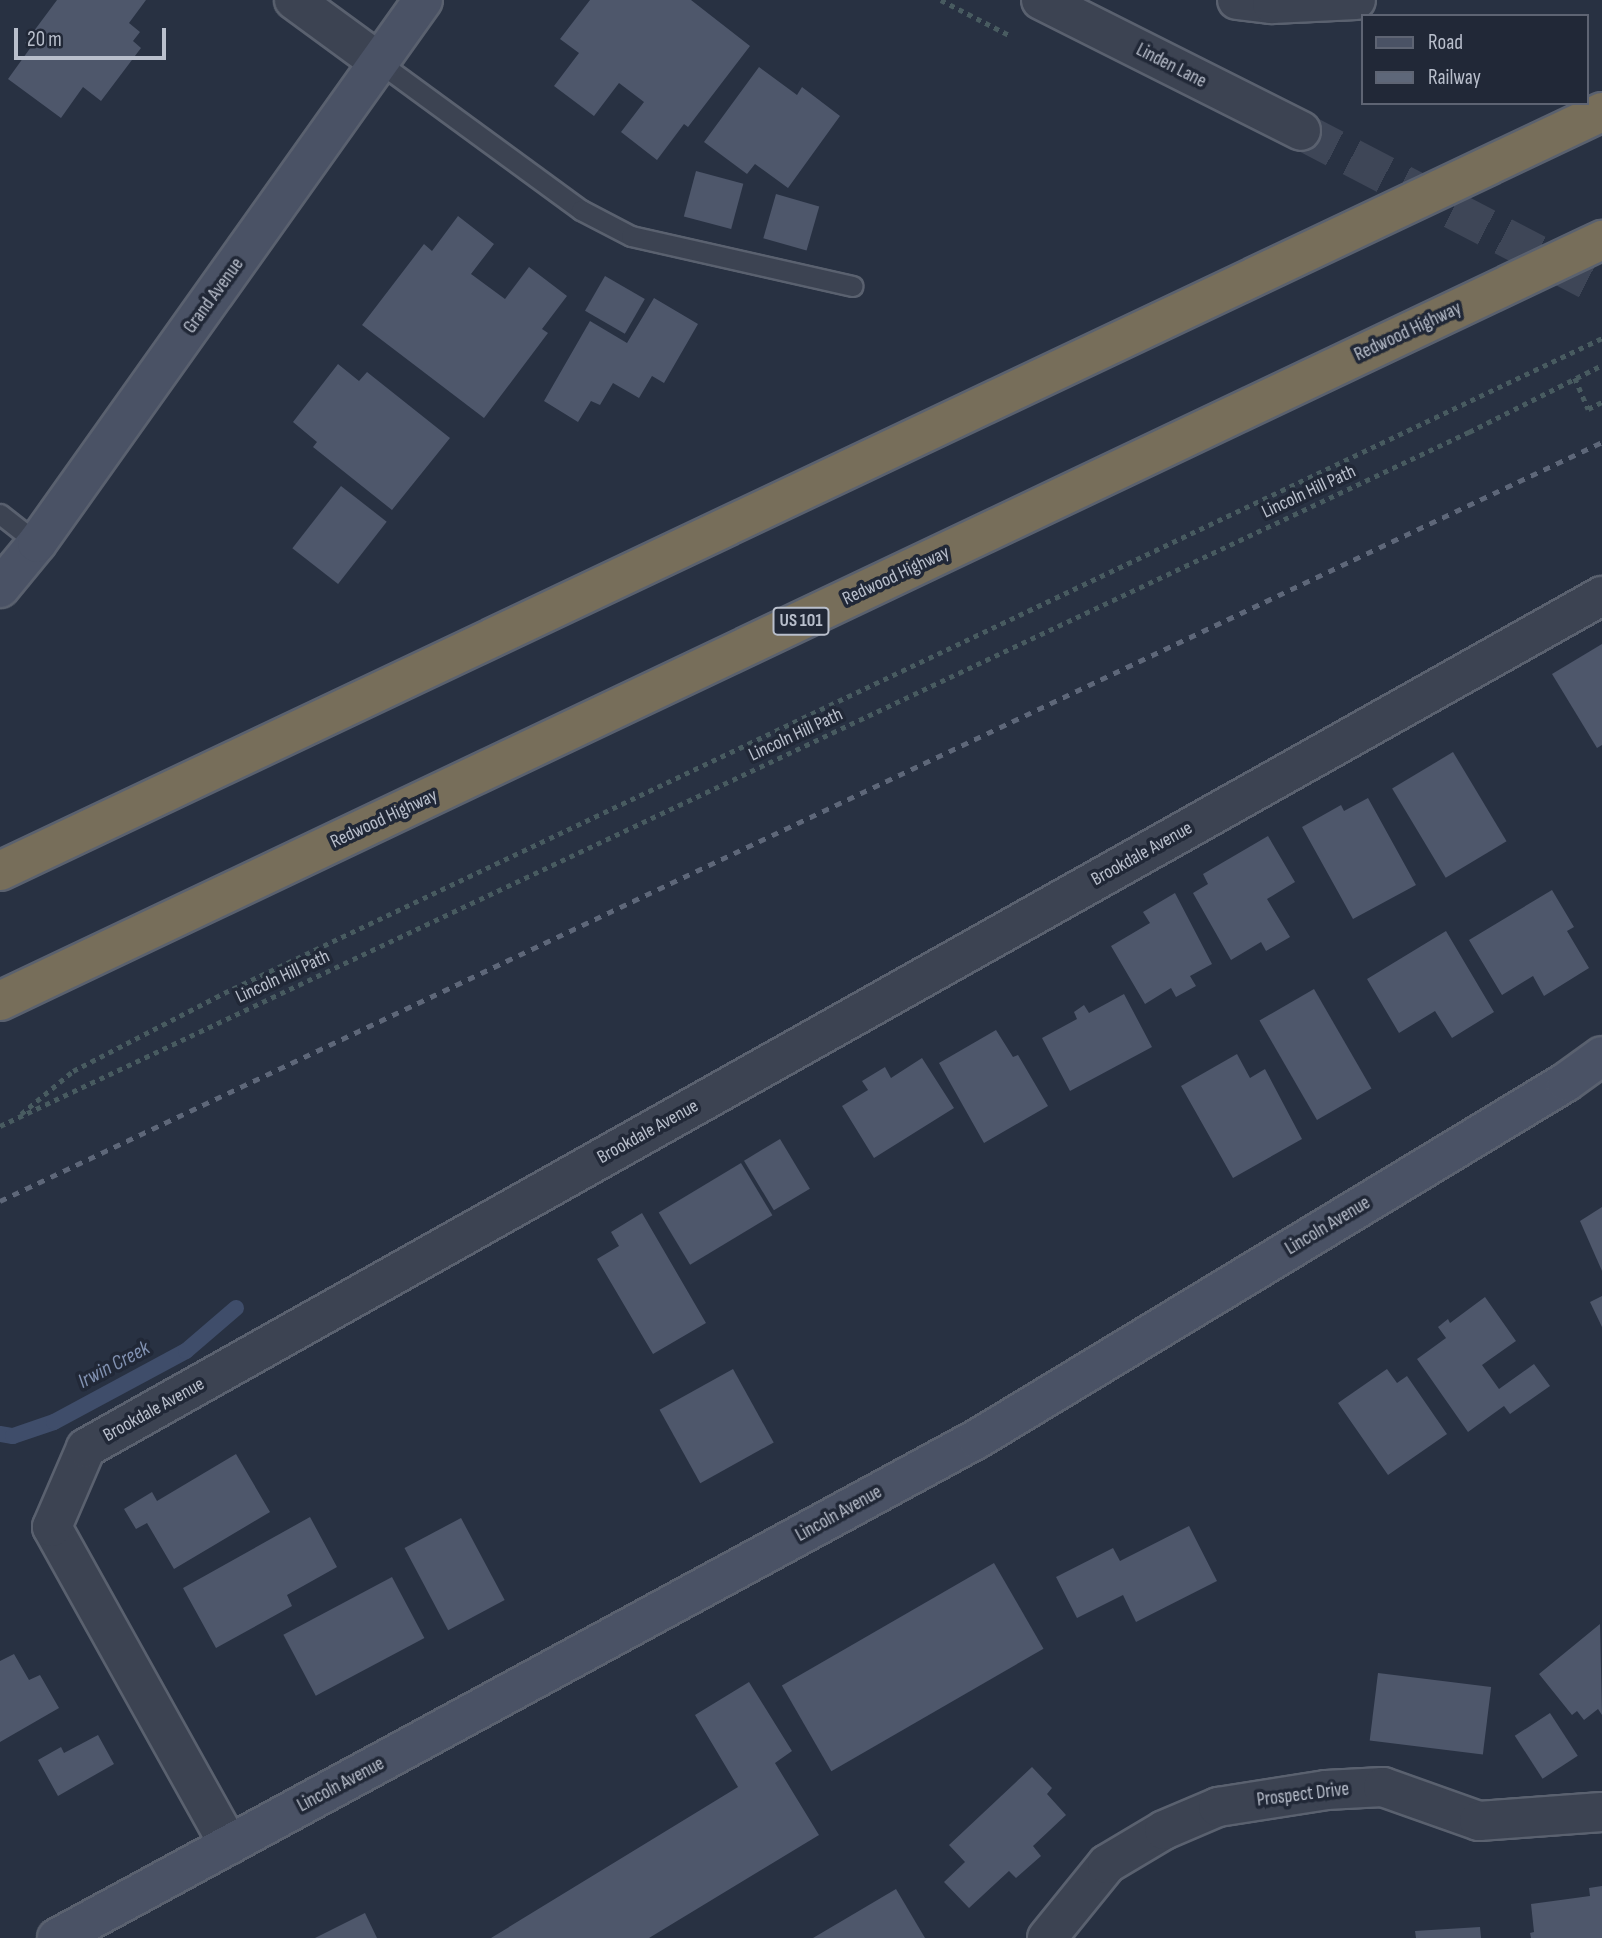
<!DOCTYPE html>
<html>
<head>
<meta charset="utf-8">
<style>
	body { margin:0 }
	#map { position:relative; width:1602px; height:1938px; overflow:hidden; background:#283142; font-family:"Sofia Sans Condensed",sans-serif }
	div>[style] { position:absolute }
	.stream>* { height:16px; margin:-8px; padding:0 8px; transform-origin:8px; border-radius:8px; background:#3f4d6a }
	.building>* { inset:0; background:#4e576b; transform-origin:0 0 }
	.street-tunnel>* { height:38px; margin-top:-19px; transform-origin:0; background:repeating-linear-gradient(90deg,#3e4657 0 38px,transparent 0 57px) }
	.path>* { height:4.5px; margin-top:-2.25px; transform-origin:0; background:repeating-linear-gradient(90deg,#485b60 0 5px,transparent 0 10px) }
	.roads { filter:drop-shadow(2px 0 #5a616f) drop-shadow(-2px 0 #5a616f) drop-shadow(0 2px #5a616f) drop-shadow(0 -2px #5a616f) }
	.lane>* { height:19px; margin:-9.5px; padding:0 9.5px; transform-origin:9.5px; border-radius:9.5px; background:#3c4352 }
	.street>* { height:38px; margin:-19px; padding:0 19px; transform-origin:19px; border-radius:19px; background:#3c4352 }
	.secondary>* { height:38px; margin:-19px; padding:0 19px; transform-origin:19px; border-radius:19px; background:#4a5265 }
	.highway>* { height:38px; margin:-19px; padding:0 19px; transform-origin:19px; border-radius:19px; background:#776e5a }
	.rail>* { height:5px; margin-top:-2.5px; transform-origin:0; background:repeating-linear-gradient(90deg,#5e6779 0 7px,transparent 0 14px) }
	span { translate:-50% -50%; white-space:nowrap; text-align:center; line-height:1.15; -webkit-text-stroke:7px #212837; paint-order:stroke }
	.shield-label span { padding:2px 5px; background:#212837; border:2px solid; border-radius:5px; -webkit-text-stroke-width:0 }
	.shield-label { font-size:18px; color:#b9bfcc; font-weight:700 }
	.street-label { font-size:19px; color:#b9bfcc }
	.water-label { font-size:21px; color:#8292b2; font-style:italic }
	.legend { position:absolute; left:1361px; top:14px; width:228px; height:91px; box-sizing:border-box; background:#212837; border:2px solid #5e6473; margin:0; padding:9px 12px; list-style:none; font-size:21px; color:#b9bfcc }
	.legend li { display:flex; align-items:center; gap:14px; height:35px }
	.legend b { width:35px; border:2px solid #5e6473 }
	.scale { position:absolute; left:14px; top:28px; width:152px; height:32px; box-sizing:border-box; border:4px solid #b9bfcc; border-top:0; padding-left:9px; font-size:21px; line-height:24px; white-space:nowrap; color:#b9bfcc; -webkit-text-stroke:5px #212837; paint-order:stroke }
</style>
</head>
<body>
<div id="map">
	<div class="stream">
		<i style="left:0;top:1434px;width:13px;rotate:9deg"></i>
		<i style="left:13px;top:1436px;width:43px;rotate:-18.9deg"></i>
		<i style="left:54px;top:1422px;width:150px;rotate:-28.3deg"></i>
		<i style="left:186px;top:1351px;width:66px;rotate:-40.7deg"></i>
	</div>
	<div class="building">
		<i style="clip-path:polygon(57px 0,146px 0,129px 23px,140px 32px,133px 41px,141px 48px,101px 101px,83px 87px,61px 118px,8px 79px,31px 47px,25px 43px)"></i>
		<i style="clip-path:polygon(590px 0,691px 0,750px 46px,688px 127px,684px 124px,657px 160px,621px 132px,644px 102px,619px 83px,594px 116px,554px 86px,579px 53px,560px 39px)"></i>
		<i style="clip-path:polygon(759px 67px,797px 95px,802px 87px,840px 116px,788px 188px,755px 164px,747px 174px,704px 142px)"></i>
		<i style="left:696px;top:171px;width:49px;height:47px;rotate:15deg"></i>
		<i style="left:776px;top:194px;width:45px;height:46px;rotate:16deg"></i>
		<i style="clip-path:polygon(458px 216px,494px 244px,471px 274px,505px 299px,529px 267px,567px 296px,542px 329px,548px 333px,484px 418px,362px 325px,424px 244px,432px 251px)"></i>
		<i style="left:605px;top:276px;width:46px;height:40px;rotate:30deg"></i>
		<i style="clip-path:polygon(654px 298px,698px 324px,664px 383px,652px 376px,639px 398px,613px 383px,600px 405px,591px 401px,578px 422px,544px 401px,590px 321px,627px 343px)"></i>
		<i style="clip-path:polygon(338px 364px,359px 381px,367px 372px,450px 438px,392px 510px,313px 447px,317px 442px,293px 422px)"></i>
		<i style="left:341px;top:486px;width:58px;height:79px;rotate:38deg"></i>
		<i style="clip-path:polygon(1602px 644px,1602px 745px,1597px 748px,1552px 674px)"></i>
		<i style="left:1453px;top:752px;width:104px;height:71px;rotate:59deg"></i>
		<i style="clip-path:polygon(1368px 798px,1416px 885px,1353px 919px,1302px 827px,1341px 805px,1344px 811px)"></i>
		<i style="clip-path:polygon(1268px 836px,1295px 882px,1267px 899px,1290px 937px,1266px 951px,1261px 942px,1231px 960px,1193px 893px,1208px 884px,1203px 874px)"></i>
		<i style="clip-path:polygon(1552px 890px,1574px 927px,1567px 931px,1589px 968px,1544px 996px,1533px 976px,1502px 995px,1469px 940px)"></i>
		<i style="clip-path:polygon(1175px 893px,1212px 964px,1190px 976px,1196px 986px,1176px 997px,1171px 988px,1145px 1004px,1111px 946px,1150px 923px,1143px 912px)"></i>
		<i style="clip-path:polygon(1446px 931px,1494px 1012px,1452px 1038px,1435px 1011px,1399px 1033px,1367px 979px)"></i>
		<i style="left:1314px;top:989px;width:115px;height:63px;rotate:60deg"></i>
		<i style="clip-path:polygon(1124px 994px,1152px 1047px,1070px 1091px,1042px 1038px,1077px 1019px,1074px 1012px,1084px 1005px,1089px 1013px)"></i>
		<i style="clip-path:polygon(996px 1030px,1013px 1057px,1018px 1055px,1048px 1106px,984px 1143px,939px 1063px)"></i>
		<i style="clip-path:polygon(1237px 1054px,1250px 1078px,1265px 1069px,1302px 1139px,1233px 1178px,1181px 1086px)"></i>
		<i style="clip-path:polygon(922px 1058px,954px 1108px,874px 1158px,842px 1106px,868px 1090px,862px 1081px,885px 1067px,891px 1078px)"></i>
		<i style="left:780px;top:1139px;width:58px;height:42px;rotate:59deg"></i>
		<i style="left:741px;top:1163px;width:61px;height:96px;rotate:59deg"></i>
		<i style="clip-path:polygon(1602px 1207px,1602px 1271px,1580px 1221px)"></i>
		<i style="clip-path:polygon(642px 1213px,706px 1323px,653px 1354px,597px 1259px,619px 1246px,611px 1232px)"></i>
		<i style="clip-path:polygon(1602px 1296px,1602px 1327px,1590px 1302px)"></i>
		<i style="clip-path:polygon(1485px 1297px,1516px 1341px,1482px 1365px,1499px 1389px,1534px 1364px,1550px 1386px,1510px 1414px,1504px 1406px,1468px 1432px,1417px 1359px,1446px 1338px,1438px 1327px,1448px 1319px,1450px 1323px)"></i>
		<i style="left:733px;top:1369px;width:84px;height:84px;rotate:61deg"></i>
		<i style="clip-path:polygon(1387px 1369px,1397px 1383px,1407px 1376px,1447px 1434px,1388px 1475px,1338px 1403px)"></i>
		<i style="clip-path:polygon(236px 1454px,270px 1512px,174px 1569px,147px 1523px,136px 1529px,124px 1509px,152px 1492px,157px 1501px)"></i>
		<i style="clip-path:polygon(310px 1517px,337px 1567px,287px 1595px,292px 1606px,216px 1648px,183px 1588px)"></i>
		<i style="left:461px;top:1518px;width:93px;height:64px;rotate:62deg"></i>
		<i style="clip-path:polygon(1189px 1526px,1217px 1581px,1136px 1622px,1123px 1595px,1077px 1618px,1056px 1577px,1113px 1548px,1120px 1561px)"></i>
		<i style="left:994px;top:1563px;width:99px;height:245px;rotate:60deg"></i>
		<i style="left:392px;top:1577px;width:69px;height:123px;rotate:62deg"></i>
		<i style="clip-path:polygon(1600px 1624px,1602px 1715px,1598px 1709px,1584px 1720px,1577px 1711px,1572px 1715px,1539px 1674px)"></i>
		<i style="clip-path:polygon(14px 1654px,29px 1680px,40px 1675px,59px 1708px,0 1742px,0 1661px)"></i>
		<i style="left:1378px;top:1673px;width:114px;height:68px;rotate:7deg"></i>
		<i style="clip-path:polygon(749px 1682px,792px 1751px,775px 1763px,819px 1835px,649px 1938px,491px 1938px,738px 1787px,695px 1715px)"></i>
		<i style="left:1550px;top:1713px;width:51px;height:42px;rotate:57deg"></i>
		<i style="clip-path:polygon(98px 1735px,114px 1764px,58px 1796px,38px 1760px,61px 1747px,64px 1753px)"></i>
		<i style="clip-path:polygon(1032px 1767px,1052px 1788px,1047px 1794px,1066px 1815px,1033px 1846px,1041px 1856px,1016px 1878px,1009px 1871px,969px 1908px,944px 1882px,965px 1862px,949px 1845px)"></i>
		<i style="clip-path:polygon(1602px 1886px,1602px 1938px,1531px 1938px,1530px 1933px,1534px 1932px,1531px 1904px,1590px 1896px,1589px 1888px)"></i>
		<i style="clip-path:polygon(896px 1889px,925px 1938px,813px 1938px)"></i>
		<i style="clip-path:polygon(365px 1913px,377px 1938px,315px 1938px)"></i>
		<i style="clip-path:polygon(1480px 1927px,1481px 1938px,1416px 1938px,1415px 1931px)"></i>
	</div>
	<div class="street-tunnel">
		<i style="left:1301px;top:131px;width:339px;rotate:27.5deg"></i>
	</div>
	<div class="path">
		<i style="left:941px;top:0;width:76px;rotate:27.2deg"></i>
		<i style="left:1575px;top:378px;width:34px;rotate:67deg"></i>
		<i style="left:1588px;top:409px;width:16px;rotate:-27deg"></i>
		<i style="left:21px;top:1114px;width:67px;rotate:-39.6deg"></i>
		<i style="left:73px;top:1071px;width:170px;rotate:-27.3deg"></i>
		<i style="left:224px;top:993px;width:1526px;rotate:-25.42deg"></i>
		<i style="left:0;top:1126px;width:1625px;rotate:-25.29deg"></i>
		<i style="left:1469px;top:432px;width:149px;rotate:-26.7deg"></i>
	</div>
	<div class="roads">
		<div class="lane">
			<i style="left:380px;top:63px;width:249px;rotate:36.2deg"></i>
			<i style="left:581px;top:210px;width:56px;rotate:27.5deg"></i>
			<i style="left:631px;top:236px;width:227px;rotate:12.7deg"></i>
			<i style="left:0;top:514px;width:47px;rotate:38.1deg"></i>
		</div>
		<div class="street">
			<i style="left:294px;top:0;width:107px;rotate:36.2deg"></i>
			<i style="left:1041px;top:0;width:291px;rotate:26.7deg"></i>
			<i style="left:1237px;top:0;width:35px;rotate:7deg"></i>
			<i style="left:1272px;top:4px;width:84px;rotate:-2.7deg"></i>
			<i style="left:229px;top:1845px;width:364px;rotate:-119.1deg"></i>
			<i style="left:52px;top:1527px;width:86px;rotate:-66.7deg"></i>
			<i style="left:86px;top:1448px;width:1739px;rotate:-29.34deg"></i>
			<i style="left:1047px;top:1938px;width:95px;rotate:-51deg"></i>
			<i style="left:1107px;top:1864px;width:66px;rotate:-30.8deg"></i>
			<i style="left:1164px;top:1830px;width:59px;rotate:-23.1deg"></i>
			<i style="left:1218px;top:1807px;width:109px;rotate:-8.9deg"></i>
			<i style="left:1326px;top:1790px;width:57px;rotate:-3deg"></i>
			<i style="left:1383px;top:1787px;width:102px;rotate:19.5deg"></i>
			<i style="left:1479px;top:1821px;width:123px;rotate:-4.2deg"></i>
		</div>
		<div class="secondary">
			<i style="left:0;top:588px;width:58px;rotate:-50.6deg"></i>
			<i style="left:37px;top:543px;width:666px;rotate:-54.59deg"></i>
			<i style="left:57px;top:1938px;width:1047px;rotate:-28.48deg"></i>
			<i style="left:977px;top:1439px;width:689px;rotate:-31.22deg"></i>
			<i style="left:1566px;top:1082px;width:44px;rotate:-35.8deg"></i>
		</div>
		<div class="highway">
			<i style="left:0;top:871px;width:1773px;rotate:-25.35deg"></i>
			<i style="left:0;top:1001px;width:1774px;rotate:-25.41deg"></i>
		</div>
	</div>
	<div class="rail">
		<i style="left:0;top:1201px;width:1773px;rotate:-25.35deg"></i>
	</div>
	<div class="shield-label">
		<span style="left:801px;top:621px">US 101</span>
	</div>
	<div class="street-label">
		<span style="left:1171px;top:66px;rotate:27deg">Linden Lane</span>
		<span style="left:214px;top:296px;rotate:-54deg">Grand Avenue</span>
		<span style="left:1408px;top:332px;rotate:-25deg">Redwood Highway</span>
		<span style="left:1309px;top:492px;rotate:-25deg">Lincoln Hill Path</span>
		<span style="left:896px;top:576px;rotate:-25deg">Redwood Highway</span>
		<span style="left:796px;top:735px;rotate:-25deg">Lincoln Hill Path</span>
		<span style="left:384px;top:819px;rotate:-25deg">Redwood Highway</span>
		<span style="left:1142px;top:854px;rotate:-29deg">Brookdale Avenue</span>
		<span style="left:283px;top:977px;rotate:-25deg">Lincoln Hill Path</span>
		<span style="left:648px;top:1132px;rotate:-29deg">Brookdale Avenue</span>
		<span style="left:1328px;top:1226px;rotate:-31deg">Lincoln Avenue</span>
		<span style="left:154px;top:1410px;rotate:-29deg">Brookdale Avenue</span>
		<span style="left:839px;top:1514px;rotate:-29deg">Lincoln Avenue</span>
		<span style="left:341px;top:1785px;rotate:-28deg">Lincoln Avenue</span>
		<span style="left:1303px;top:1795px;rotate:-7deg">Prospect Drive</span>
	</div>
	<div class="water-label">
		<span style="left:114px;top:1365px;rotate:-28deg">Irwin Creek</span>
	</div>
	<ul class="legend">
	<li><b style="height:9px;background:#4a5265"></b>Road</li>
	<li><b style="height:9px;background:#5e6779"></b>Railway</li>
	</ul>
	<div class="scale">20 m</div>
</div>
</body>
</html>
